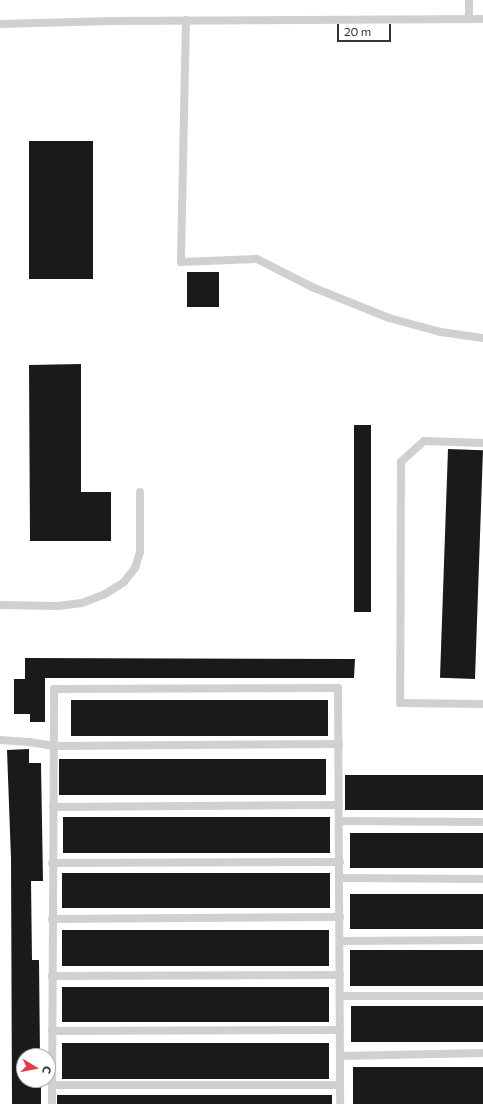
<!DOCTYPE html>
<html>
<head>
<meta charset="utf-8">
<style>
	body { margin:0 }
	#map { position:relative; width:483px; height:1104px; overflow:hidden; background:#fff; font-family:Commissioner,sans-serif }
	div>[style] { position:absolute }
	.building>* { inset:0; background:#1a1a1a; transform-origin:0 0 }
	.lane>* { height:8px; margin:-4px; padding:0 4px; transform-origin:4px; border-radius:4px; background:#d0d0d0 }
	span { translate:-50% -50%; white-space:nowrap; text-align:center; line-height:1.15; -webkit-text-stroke:4px #fff; paint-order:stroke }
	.north { position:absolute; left:16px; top:1048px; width:40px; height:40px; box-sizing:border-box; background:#fff; border:1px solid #adadad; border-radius:50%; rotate:100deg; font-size:11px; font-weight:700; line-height:16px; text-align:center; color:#333 }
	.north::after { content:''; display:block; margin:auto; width:14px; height:18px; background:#e63946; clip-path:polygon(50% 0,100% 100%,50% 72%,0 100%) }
	.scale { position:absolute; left:337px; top:24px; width:54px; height:18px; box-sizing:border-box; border:2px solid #333; border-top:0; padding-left:5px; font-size:12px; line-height:14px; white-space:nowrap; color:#333; -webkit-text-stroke:3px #fff; paint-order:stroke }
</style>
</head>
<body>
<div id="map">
	<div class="building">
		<i style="left:29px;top:141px;width:64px;height:138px"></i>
		<i style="left:187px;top:272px;width:32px;height:35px"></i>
		<i style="clip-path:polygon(81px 364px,81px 492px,111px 492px,111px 541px,30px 541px,29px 365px)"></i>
		<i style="left:354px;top:425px;width:17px;height:187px"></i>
		<i style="left:448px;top:449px;width:35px;height:229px;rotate:2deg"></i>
		<i style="clip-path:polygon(25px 658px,355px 659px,354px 678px,45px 678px,45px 722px,30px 722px,30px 714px,14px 714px,14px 679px,25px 679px)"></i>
		<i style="left:71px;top:700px;width:257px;height:36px"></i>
		<i style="clip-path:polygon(29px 749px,29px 763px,41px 763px,43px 881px,31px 881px,32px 960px,39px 960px,40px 1056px,24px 1056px,24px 1080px,41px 1080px,41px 1104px,12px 1104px,11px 859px,7px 750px)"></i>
		<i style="left:59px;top:759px;width:267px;height:36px"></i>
		<i style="left:483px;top:775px;width:35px;height:138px;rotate:90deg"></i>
		<i style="left:63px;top:817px;width:267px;height:36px"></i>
		<i style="left:483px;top:833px;width:35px;height:133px;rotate:90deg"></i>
		<i style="left:62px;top:873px;width:268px;height:35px"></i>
		<i style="left:483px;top:894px;width:35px;height:133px;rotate:90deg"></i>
		<i style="left:62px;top:930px;width:267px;height:36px"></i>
		<i style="left:483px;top:950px;width:36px;height:133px;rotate:90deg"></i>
		<i style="left:62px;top:987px;width:267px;height:35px"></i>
		<i style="left:351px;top:1006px;width:132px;height:36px"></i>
		<i style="left:62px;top:1043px;width:267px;height:36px"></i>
		<i style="left:483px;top:1067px;width:37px;height:130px;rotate:90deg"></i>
		<i style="left:57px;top:1095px;width:275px;height:9px"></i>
	</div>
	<div class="lane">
		<i style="left:469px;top:19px;width:19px;rotate:-90deg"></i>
		<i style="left:186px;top:20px;width:242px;rotate:91.2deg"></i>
		<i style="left:181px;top:262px;width:76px;rotate:-2.3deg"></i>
		<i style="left:257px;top:259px;width:62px;rotate:27deg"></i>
		<i style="left:312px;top:287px;width:83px;rotate:21.9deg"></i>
		<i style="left:389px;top:318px;width:54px;rotate:15.1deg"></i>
		<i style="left:441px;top:332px;width:42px;rotate:8.1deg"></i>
		<i style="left:0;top:24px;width:112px;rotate:-1.5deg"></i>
		<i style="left:112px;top:21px;width:371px;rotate:-0.3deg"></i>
		<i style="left:483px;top:443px;width:59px;rotate:-178.1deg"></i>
		<i style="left:424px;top:441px;width:31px;rotate:138deg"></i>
		<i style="left:401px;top:462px;width:241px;rotate:90.2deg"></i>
		<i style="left:400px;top:703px;width:83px;rotate:0.7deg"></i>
		<i style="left:0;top:605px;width:58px;rotate:1deg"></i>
		<i style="left:58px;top:606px;width:24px;rotate:-7deg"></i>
		<i style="left:82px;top:603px;width:25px;rotate:-21deg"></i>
		<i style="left:105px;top:594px;width:22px;rotate:-32deg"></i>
		<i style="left:124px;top:582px;width:18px;rotate:-52deg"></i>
		<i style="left:135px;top:568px;width:17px;rotate:-73deg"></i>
		<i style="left:140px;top:552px;width:60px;rotate:-90deg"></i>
		<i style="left:0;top:740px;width:29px;rotate:4deg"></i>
		<i style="left:29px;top:742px;width:24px;rotate:9deg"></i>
		<i style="left:53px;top:746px;width:286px;rotate:-0.4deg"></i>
		<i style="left:53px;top:807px;width:286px;rotate:-0.4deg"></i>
		<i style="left:339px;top:821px;width:144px;rotate:0.4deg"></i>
		<i style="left:52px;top:863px;width:288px;rotate:-0.2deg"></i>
		<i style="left:340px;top:878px;width:143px;rotate:0.4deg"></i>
		<i style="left:52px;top:919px;width:288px;rotate:-0.4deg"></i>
		<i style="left:340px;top:941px;width:143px;rotate:-0.4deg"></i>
		<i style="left:52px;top:976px;width:288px;rotate:-0.2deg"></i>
		<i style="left:340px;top:996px;width:143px"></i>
		<i style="left:52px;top:1031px;width:288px;rotate:-0.2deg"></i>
		<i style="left:340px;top:1056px;width:143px;rotate:-1.2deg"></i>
		<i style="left:52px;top:1085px;width:288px"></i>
		<i style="left:52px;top:1104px;width:415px;rotate:-89.7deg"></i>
		<i style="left:54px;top:689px;width:284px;rotate:-0.2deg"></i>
		<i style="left:338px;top:688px;width:416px;rotate:89.7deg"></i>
	</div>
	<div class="north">С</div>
	<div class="scale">20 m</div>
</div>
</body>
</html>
